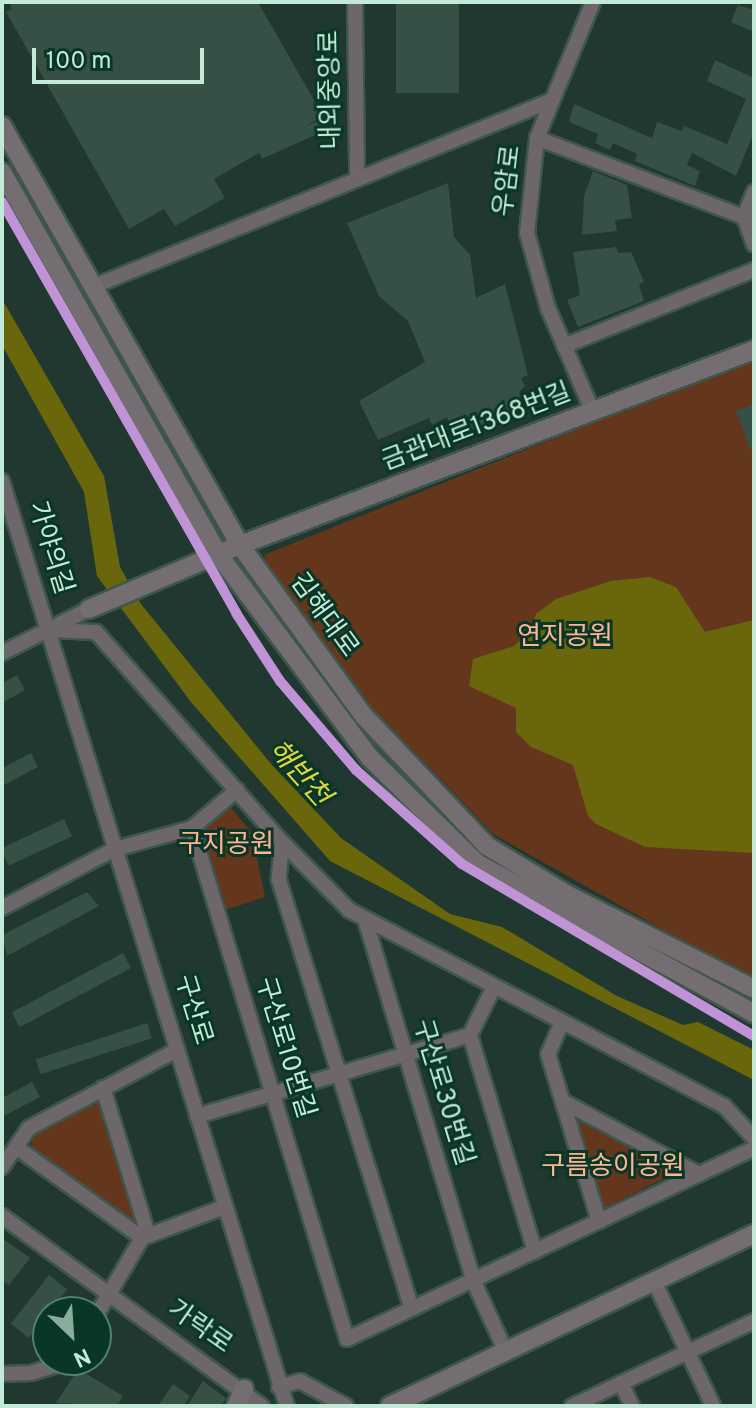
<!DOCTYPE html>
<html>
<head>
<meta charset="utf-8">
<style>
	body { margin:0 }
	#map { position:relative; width:756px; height:1408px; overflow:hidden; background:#20382f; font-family:Overpass,"Noto Sans KR",sans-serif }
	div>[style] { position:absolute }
	.green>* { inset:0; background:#64361c }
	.water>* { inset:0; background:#6a660c }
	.building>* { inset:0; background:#365046; transform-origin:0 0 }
	.roads { filter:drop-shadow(2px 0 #3f564c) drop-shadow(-2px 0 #3f564c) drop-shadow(0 2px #3f564c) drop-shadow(0 -2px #3f564c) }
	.minor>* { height:14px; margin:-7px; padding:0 7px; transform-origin:7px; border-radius:7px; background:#6d666a }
	.major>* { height:18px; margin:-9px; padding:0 9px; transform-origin:9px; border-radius:9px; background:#746d72 }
	.rail-1>* { height:10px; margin:-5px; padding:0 5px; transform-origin:5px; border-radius:5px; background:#c093d7 }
	span { translate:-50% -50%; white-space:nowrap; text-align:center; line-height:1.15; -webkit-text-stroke:6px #093727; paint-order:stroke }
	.street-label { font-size:26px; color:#c3ead7 }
	.park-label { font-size:26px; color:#feb493 }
	.water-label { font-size:28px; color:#e1d53e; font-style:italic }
	.frame { position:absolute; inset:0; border:4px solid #c3ead7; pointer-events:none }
	.north { position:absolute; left:32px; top:1296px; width:80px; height:80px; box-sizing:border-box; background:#093727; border:2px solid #537f6d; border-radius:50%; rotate:155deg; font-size:22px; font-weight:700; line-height:32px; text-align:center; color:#c3ead7 }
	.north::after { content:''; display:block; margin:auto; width:28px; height:36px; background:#8aac9c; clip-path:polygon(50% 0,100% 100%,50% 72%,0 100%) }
	.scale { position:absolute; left:32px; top:48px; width:172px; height:36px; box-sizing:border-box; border:4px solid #c3ead7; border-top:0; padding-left:10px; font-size:24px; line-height:28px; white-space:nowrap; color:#c3ead7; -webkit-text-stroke:6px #093727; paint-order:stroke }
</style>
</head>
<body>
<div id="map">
	<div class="green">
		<i style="clip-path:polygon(754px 358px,754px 981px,493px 834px,374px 710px,267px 566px,264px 555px)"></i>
		<i style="clip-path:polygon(228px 804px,252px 833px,265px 897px,222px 911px,199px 831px)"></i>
		<i style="clip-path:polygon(101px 1094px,142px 1221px,129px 1224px,30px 1153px,34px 1130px)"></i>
		<i style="clip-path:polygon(578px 1118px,674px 1166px,675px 1173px,604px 1208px,593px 1205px,573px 1124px)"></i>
	</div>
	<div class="water">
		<i style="clip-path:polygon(2px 299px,104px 476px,120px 567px,141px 604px,271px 764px,341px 838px,450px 914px,502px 927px,617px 996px,683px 1025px,698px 1022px,754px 1050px,754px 1080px,330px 861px,191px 702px,97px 576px,84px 492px,2px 345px)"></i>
		<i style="clip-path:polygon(650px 577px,676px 587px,705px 632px,754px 620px,754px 853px,645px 847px,596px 824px,588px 816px,573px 765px,531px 747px,516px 732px,516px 708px,469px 686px,473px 659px,514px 646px,529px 633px,536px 614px,556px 599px,611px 581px)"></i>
	</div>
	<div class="building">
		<i style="clip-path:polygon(9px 2px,258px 2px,323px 116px,214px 179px,225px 198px,175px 226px,164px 209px,129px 229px,6px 12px,12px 9px)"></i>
		<i style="left:396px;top:2px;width:63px;height:91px"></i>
		<i style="clip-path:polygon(738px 5px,754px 10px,754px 32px,731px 22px)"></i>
		<i style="clip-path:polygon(715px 60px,754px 78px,754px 132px,736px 176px,692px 153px,687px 165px,700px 171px,695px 186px,635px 161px,637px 154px,613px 143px,610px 150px,595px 143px,598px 134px,569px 122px,574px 104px,652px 138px,657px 122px,682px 131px,684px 126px,727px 144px,746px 99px,707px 81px)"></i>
		<i style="left:322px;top:119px;width:12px;height:71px;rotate:66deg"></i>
		<i style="clip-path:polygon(593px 171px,627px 185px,632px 218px,615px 220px,617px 231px,582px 235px,584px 196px)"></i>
		<i style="clip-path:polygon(448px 183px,454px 237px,470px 255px,476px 298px,505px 284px,528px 375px,521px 378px,525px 386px,519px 392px,525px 408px,455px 437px,447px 417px,432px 425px,429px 418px,378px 440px,359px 401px,425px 362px,408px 321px,379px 296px,347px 223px)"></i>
		<i style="clip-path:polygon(616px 247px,618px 253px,631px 252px,644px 281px,639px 285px,644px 301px,578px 327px,567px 300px,580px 295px,573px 252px)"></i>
		<i style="clip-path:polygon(754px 404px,754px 458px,736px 411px)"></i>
		<i style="clip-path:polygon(17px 675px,25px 690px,2px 703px,2px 683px)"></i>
		<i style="clip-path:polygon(31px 753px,38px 767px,2px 786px,2px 768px)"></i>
		<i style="left:64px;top:819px;width:19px;height:70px;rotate:65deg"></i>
		<i style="clip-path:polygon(87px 892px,99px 906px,7px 956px,2px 935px)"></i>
		<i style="left:123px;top:953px;width:17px;height:126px;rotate:62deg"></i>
		<i style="left:147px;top:1023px;width:16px;height:117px;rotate:72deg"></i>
		<i style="clip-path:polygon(32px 1082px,40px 1097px,2px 1117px,2px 1098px)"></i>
		<i style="clip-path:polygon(2px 1238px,30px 1258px,9px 1285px,2px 1281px)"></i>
		<i style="left:49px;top:1275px;width:23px;height:62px;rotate:38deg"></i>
		<i style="clip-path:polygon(78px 1369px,123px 1396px,117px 1406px,56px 1403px)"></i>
		<i style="clip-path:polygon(203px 1381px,226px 1398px,221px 1406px,187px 1406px)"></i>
		<i style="clip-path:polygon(173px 1384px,190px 1396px,184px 1406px,158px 1406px)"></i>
	</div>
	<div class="roads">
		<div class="minor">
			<i style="left:355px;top:2px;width:176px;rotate:89.3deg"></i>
			<i style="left:593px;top:2px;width:147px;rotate:112.4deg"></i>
			<i style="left:537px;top:138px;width:96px;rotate:96deg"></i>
			<i style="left:527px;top:233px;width:78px;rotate:74.4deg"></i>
			<i style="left:548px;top:308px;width:113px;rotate:66.6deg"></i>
			<i style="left:537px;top:138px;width:222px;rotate:20.9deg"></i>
			<i style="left:754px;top:192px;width:27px;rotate:112deg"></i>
			<i style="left:744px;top:217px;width:29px;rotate:70deg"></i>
			<i style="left:97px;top:285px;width:490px;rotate:-22.1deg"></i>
			<i style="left:564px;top:346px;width:205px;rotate:-21.8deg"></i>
			<i style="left:2px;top:481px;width:968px;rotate:72.88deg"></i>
			<i style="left:48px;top:630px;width:48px;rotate:2.4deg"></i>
			<i style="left:96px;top:632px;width:281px;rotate:48.5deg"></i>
			<i style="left:282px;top:842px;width:95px;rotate:45.4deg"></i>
			<i style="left:349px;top:910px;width:423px;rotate:27.6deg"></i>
			<i style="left:724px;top:1106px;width:44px;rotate:46.8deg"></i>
			<i style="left:2px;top:653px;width:97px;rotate:-26.8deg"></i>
			<i style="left:192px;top:828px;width:534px;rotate:73.13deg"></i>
			<i style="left:347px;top:1339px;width:450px;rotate:-25.1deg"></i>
			<i style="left:282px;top:842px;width:38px;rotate:95deg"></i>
			<i style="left:279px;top:880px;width:449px;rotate:72.8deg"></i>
			<i style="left:2px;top:908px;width:127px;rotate:-27.6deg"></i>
			<i style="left:115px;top:849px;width:80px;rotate:-15.3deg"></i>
			<i style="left:192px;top:828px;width:59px;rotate:-40.2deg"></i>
			<i style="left:365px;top:919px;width:377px;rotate:73.3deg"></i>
			<i style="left:473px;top:1280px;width:79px;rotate:65.4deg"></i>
			<i style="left:494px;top:987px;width:54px;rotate:116.6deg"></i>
			<i style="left:470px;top:1035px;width:226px;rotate:73.3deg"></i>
			<i style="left:561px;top:1024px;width:33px;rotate:113deg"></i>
			<i style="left:548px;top:1054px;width:175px;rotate:73deg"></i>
			<i style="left:103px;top:1088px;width:153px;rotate:72.9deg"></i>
			<i style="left:564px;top:1102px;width:153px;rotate:28.1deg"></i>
			<i style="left:197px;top:1116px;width:285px;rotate:-16.5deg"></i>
			<i style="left:16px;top:1147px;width:155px;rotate:35.8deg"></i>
			<i style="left:2px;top:1167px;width:47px;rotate:-55.3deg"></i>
			<i style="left:29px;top:1128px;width:167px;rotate:-27.8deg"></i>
			<i style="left:2px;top:1216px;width:322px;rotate:36.2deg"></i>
			<i style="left:654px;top:1281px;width:138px;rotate:64.7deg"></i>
			<i style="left:96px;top:1316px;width:91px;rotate:-59.5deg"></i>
			<i style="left:142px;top:1238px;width:88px;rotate:-20.7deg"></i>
			<i style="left:2px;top:1374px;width:29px;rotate:-2deg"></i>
			<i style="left:31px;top:1373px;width:44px;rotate:-17.2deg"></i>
			<i style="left:621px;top:1383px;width:25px;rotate:64deg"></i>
			<i style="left:279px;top:1387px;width:22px;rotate:-16deg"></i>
			<i style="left:300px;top:1381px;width:52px;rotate:28.5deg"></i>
			<i style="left:572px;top:1406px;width:201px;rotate:-25deg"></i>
		</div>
		<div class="major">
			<i style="left:2px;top:126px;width:482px;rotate:60.4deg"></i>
			<i style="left:240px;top:545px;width:211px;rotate:54.1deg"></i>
			<i style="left:364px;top:716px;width:179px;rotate:46.6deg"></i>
			<i style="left:487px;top:846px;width:95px;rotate:31.2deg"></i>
			<i style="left:568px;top:895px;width:208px;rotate:26.8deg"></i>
			<i style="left:2px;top:172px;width:439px;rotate:60.5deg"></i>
			<i style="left:218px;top:554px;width:254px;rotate:53.3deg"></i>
			<i style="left:370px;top:758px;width:151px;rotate:44.5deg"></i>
			<i style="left:478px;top:864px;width:314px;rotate:28.4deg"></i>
			<i style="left:89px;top:609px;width:164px;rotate:-23deg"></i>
			<i style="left:240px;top:545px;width:550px;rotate:-20.78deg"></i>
			<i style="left:236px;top:1406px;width:19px;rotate:-65deg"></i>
			<i style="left:390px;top:1406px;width:403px;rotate:-25.3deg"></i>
		</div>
	</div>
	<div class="rail-1">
		<i style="left:2px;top:202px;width:473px;rotate:60.3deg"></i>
		<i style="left:236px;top:613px;width:81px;rotate:57.1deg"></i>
		<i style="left:280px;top:681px;width:117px;rotate:49.5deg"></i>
		<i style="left:356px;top:770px;width:142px;rotate:41.6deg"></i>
		<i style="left:462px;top:864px;width:339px;rotate:30.5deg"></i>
	</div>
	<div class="street-label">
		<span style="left:332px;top:90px;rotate:-91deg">내외중앙로</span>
		<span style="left:509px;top:181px;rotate:-83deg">우암로</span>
		<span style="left:477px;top:428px;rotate:-21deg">금관대로1368번길</span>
		<span style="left:49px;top:548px;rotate:73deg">가야의길</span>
		<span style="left:323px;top:616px;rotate:54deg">김해대로</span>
		<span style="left:192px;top:1010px;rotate:73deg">구산로</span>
		<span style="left:284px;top:1048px;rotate:73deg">구산로10번길</span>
		<span style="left:442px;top:1093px;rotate:73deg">구산로30번길</span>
		<span style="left:199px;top:1328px;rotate:35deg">가락로</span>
	</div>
	<div class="park-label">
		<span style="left:565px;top:638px">연지공원</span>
		<span style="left:226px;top:846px">구지공원</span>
		<span style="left:613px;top:1168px">구름송이공원</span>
	</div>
	<div class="water-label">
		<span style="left:298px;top:774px;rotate:48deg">해반천</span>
	</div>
	<div class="frame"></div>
	<div class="north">N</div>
	<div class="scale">100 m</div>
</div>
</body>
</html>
